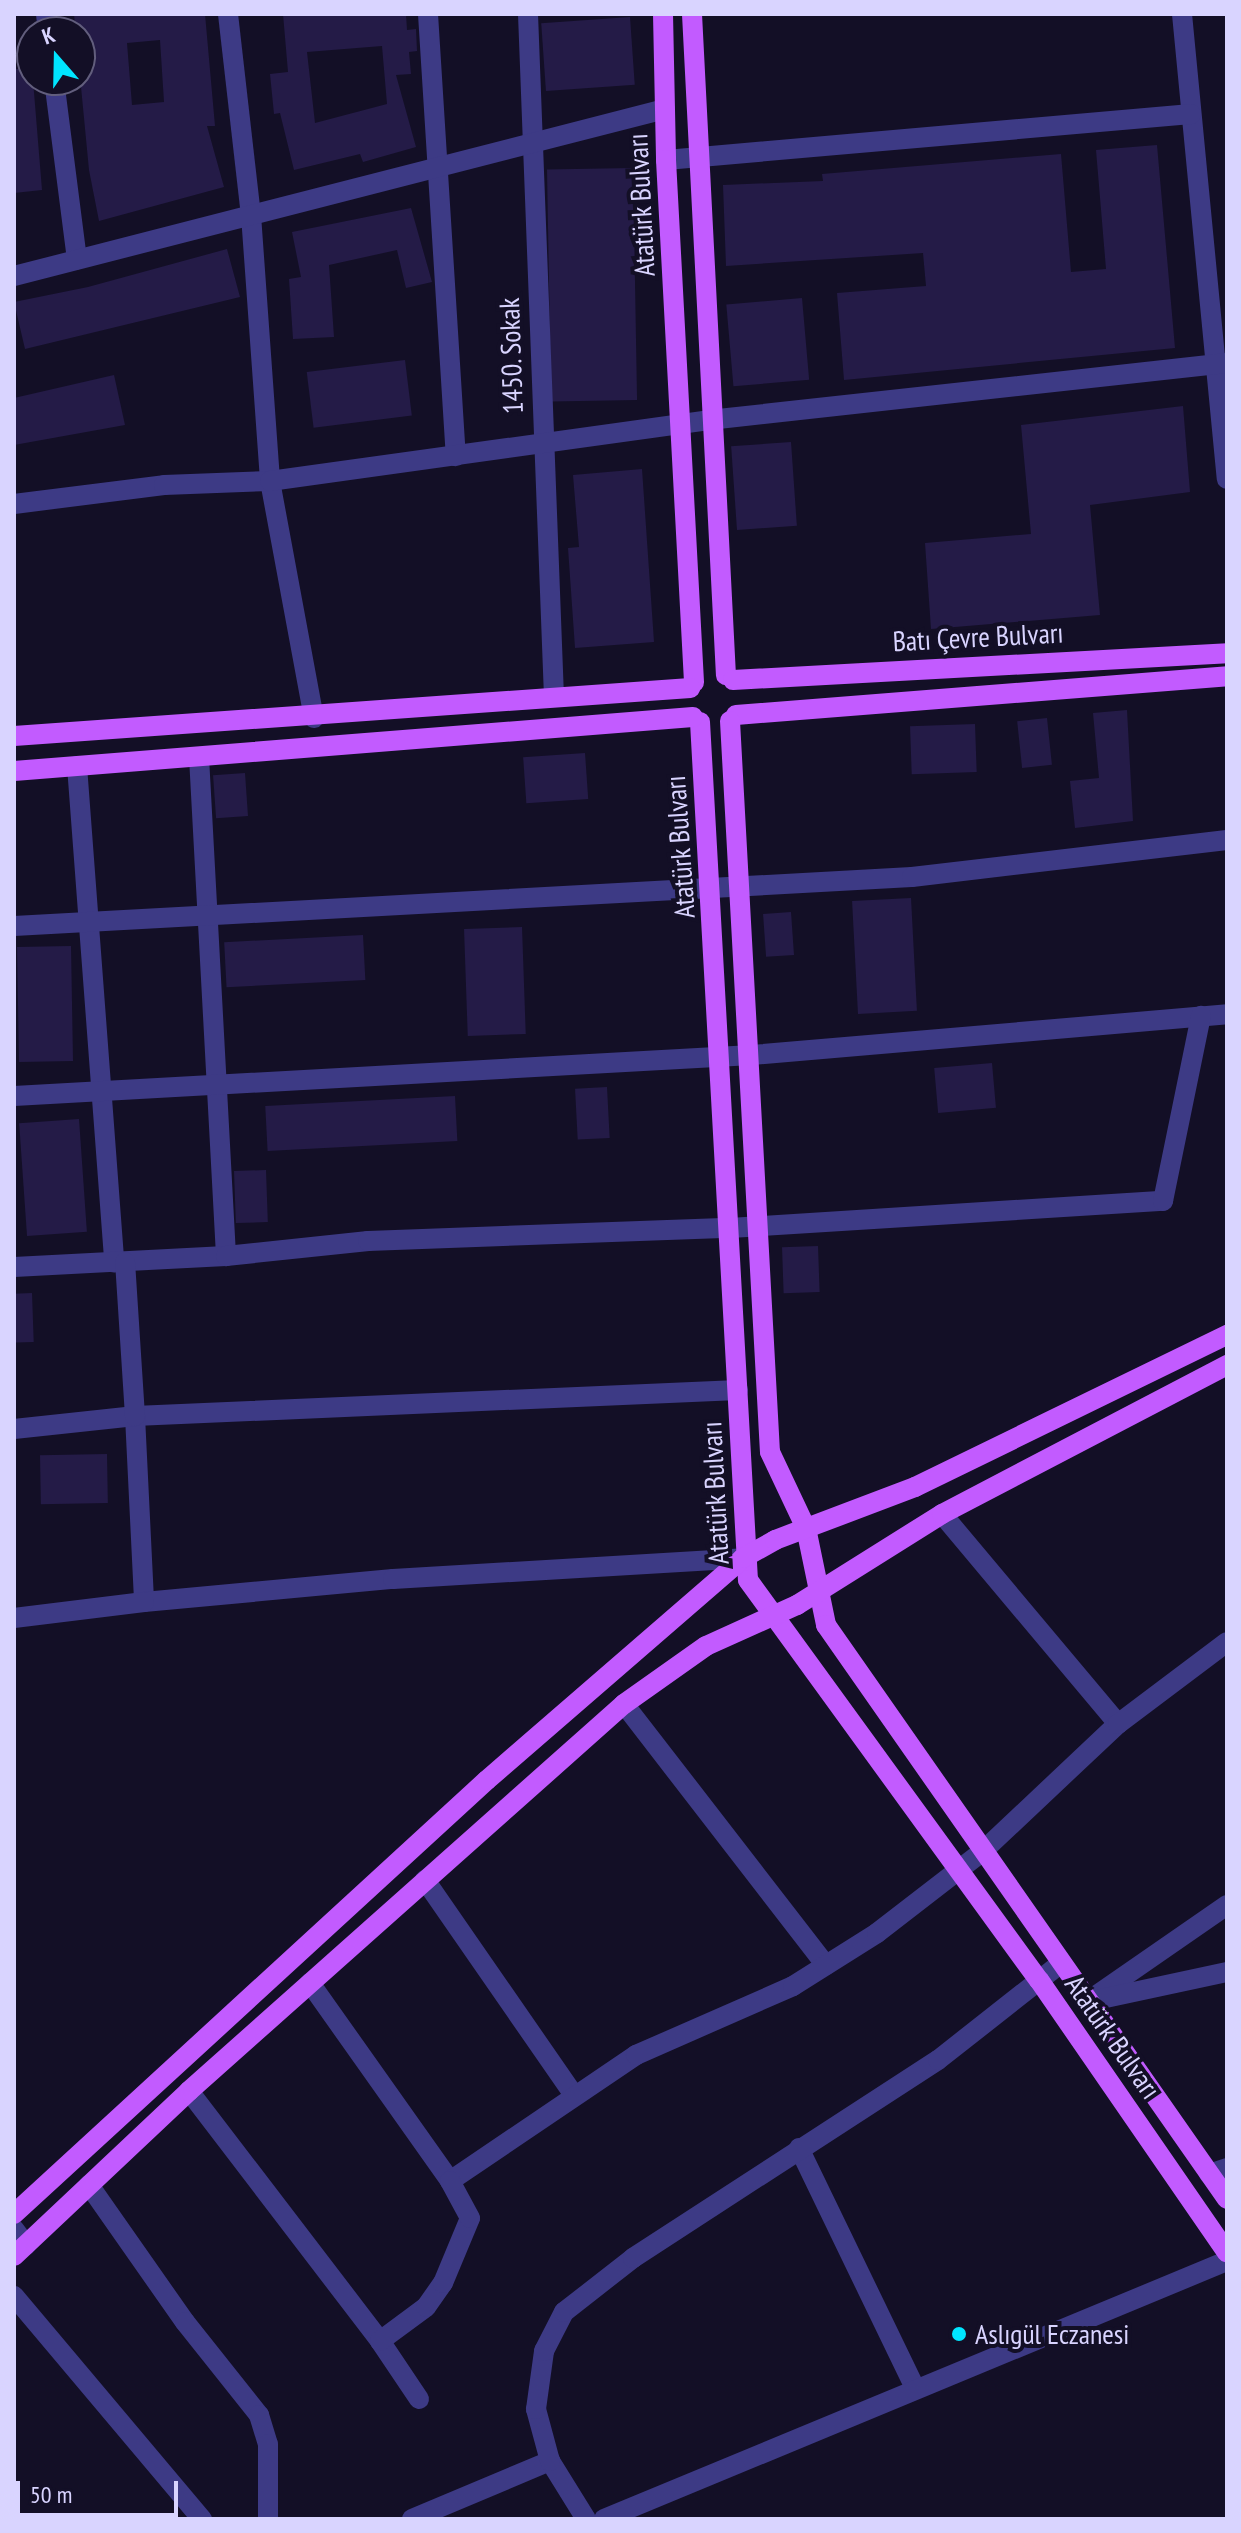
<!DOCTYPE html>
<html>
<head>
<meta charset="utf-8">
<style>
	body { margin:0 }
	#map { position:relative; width:1241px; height:2533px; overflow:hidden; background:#130f26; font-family:"PT Sans Narrow",sans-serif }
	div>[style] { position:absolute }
	.building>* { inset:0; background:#241b47; transform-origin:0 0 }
	.minor>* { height:20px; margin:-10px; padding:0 10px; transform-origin:10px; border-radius:10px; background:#3d3a85 }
	.major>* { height:20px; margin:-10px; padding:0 10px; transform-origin:10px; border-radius:10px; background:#c25bff }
	.dots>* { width:22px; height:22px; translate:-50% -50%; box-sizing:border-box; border:4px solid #130f26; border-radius:50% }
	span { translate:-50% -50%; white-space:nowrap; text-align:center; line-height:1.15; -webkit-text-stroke:8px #130f26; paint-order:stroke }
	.street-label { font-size:28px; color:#d9d4ff }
	.poi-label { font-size:28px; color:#d9d4ff }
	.left { translate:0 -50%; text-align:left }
	.frame { position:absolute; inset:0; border:16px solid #d9d4ff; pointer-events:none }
	.north { position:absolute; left:16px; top:16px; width:80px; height:80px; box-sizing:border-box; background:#130f26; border:2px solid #625e7d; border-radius:50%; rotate:340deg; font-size:22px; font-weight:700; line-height:32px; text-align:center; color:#d9d4ff }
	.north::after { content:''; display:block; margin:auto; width:28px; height:36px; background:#00e5ff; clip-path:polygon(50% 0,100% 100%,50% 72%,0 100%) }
	.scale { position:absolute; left:16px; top:2481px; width:162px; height:36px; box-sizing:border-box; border:4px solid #d9d4ff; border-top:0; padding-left:10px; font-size:24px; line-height:28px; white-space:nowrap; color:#d9d4ff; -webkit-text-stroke:6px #130f26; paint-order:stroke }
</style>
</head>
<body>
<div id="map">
	<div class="building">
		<i style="clip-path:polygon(evenodd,74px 14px,205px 14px,215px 126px,207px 126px,224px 187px,99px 221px,89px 170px,74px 14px,160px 40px,164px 102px,132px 105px,127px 43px,160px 40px)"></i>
		<i style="clip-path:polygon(evenodd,283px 14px,406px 14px,407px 30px,416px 29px,417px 51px,409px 52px,411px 74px,396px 75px,416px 147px,363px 162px,360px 154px,294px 170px,280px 113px,274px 114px,270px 74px,288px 72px,283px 14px,382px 46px,387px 104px,315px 123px,307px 52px,382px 46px)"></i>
		<i style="left:630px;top:17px;width:68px;height:89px;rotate:86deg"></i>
		<i style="clip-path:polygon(32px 68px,42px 190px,14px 193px,14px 69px)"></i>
		<i style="clip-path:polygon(1157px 145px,1175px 348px,844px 380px,837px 293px,926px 286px,923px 253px,726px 266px,723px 185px,823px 181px,822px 174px,1061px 154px,1071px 272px,1106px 269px,1096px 150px)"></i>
		<i style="left:633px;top:168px;width:232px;height:86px;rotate:89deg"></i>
		<i style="clip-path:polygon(411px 208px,432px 282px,406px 288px,397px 250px,329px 265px,334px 337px,293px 339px,289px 279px,301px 277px,292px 232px)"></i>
		<i style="clip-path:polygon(227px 249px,240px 297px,25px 349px,14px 302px,88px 287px)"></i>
		<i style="left:802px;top:298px;width:82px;height:76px;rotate:85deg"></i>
		<i style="left:405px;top:360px;width:56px;height:99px;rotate:83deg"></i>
		<i style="clip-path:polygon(114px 375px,125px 425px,14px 445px,14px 398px)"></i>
		<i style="clip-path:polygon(1183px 406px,1190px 492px,1090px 505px,1100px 615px,931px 629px,925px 543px,1031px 534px,1021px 425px)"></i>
		<i style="left:791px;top:442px;width:84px;height:60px;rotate:86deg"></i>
		<i style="clip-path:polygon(642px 469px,654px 642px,575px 648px,568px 548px,579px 547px,573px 475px)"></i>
		<i style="clip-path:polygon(1127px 710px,1133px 821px,1075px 828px,1070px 781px,1099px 778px,1093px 713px)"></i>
		<i style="left:1047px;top:718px;width:47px;height:30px;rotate:84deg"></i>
		<i style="left:975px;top:724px;width:48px;height:65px;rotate:88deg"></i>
		<i style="left:585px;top:753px;width:46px;height:62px;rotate:86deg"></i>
		<i style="left:245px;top:773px;width:43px;height:32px;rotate:86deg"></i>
		<i style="left:911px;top:898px;width:113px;height:59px;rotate:87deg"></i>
		<i style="left:791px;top:912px;width:43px;height:28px;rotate:86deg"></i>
		<i style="left:522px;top:927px;width:107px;height:58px;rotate:88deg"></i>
		<i style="left:363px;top:935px;width:45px;height:139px;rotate:87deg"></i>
		<i style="left:71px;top:946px;width:115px;height:54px;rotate:89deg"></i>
		<i style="left:992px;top:1063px;width:45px;height:58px;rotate:85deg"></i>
		<i style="left:607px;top:1087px;width:51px;height:32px;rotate:87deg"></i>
		<i style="left:455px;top:1096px;width:45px;height:190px;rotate:87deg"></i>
		<i style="left:79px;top:1119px;width:113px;height:60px;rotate:86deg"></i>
		<i style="left:266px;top:1170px;width:52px;height:32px;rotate:88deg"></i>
		<i style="left:818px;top:1246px;width:46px;height:36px;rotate:88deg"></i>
		<i style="left:32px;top:1293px;width:49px;height:18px;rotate:88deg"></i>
		<i style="left:107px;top:1454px;width:49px;height:67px;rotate:89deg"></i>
	</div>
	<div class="minor">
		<i style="left:46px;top:14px;width:18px;rotate:84deg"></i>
		<i style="left:228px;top:14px;width:202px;rotate:83.5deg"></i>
		<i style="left:251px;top:215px;width:267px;rotate:85.9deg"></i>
		<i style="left:270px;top:481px;width:241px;rotate:79.5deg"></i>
		<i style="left:428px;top:14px;width:443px;rotate:86.4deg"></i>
		<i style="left:528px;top:14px;width:683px;rotate:87.82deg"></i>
		<i style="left:1182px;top:14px;width:467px;rotate:84.5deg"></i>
		<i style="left:54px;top:80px;width:181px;rotate:82.7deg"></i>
		<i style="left:666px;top:160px;width:527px;rotate:-5.01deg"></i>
		<i style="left:14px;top:276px;width:672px;rotate:-14.39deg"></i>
		<i style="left:14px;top:504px;width:151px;rotate:-7.2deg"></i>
		<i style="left:164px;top:485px;width:106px;rotate:-2.2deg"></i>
		<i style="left:270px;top:481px;width:443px;rotate:-7.9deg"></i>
		<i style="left:709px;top:420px;width:521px;rotate:-6.28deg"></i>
		<i style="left:199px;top:757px;width:500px;rotate:86.9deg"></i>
		<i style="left:77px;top:766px;width:498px;rotate:85.7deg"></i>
		<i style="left:14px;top:926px;width:899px;rotate:-3.12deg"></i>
		<i style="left:912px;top:877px;width:317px;rotate:-6.7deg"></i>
		<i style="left:14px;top:1096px;width:739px;rotate:-3.18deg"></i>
		<i style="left:752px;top:1055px;width:477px;rotate:-4.9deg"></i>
		<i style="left:14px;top:1267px;width:212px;rotate:-3deg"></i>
		<i style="left:226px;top:1256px;width:143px;rotate:-6deg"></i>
		<i style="left:368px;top:1241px;width:362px;rotate:-2.1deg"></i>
		<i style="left:730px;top:1228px;width:434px;rotate:-3.6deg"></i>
		<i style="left:1163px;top:1201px;width:189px;rotate:-78.4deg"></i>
		<i style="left:738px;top:1390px;width:604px;rotate:177.53deg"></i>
		<i style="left:135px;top:1416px;width:186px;rotate:87.2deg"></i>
		<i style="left:144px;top:1602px;width:250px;rotate:-5.3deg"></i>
		<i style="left:393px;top:1579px;width:351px;rotate:-3.4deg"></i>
		<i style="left:14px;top:1429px;width:122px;rotate:-6.1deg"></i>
		<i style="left:135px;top:1416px;width:154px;rotate:-93.7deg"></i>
		<i style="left:942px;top:1514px;width:274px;rotate:50deg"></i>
		<i style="left:14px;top:1618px;width:131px;rotate:-7deg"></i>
		<i style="left:624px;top:1704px;width:330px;rotate:52.3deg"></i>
		<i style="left:425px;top:1880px;width:262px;rotate:55.3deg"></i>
		<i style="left:1227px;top:1905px;width:170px;rotate:145.3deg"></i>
		<i style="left:1087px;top:2002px;width:143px;rotate:-12.1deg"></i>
		<i style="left:310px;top:1983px;width:242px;rotate:54.7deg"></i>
		<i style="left:450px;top:2181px;width:225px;rotate:-34.1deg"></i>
		<i style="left:636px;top:2055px;width:171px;rotate:-23.7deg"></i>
		<i style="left:793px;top:1986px;width:99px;rotate:-32.2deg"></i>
		<i style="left:877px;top:1933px;width:134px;rotate:-37.7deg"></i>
		<i style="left:983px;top:1851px;width:185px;rotate:-43.3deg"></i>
		<i style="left:1118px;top:1724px;width:136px;rotate:-37deg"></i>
		<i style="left:189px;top:2091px;width:315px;rotate:52.6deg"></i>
		<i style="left:799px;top:2148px;width:267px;rotate:64.2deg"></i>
		<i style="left:1209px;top:2174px;width:19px;rotate:-18deg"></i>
		<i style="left:89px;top:2185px;width:167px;rotate:55deg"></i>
		<i style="left:185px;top:2322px;width:119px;rotate:51.5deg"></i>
		<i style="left:259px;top:2415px;width:30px;rotate:73deg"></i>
		<i style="left:268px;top:2444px;width:75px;rotate:90deg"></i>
		<i style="left:14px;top:2229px;width:20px;rotate:53deg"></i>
		<i style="left:14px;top:2296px;width:292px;rotate:49.9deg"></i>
		<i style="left:419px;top:2399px;width:70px;rotate:-123.9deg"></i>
		<i style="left:380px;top:2341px;width:57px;rotate:-36.5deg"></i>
		<i style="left:426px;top:2307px;width:29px;rotate:-55deg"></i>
		<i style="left:443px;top:2283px;width:70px;rotate:-67.4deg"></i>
		<i style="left:470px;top:2218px;width:42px;rotate:-118.4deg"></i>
		<i style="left:412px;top:2519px;width:150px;rotate:-22.8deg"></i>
		<i style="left:586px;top:2519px;width:68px;rotate:-121.8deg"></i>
		<i style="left:550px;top:2461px;width:54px;rotate:-105.1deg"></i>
		<i style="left:536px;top:2409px;width:59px;rotate:-82.1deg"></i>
		<i style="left:544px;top:2351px;width:44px;rotate:-62.9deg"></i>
		<i style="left:564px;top:2312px;width:88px;rotate:-38deg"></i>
		<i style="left:633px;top:2258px;width:364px;rotate:-33deg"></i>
		<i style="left:938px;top:2060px;width:155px;rotate:-38.2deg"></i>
		<i style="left:604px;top:2519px;width:674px;rotate:-22.5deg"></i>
	</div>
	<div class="major">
		<i style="left:663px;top:14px;width:146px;rotate:88.8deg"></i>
		<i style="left:666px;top:160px;width:523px;rotate:86.93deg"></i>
		<i style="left:692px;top:14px;width:662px;rotate:87.06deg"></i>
		<i style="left:733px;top:680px;width:495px;rotate:-3.1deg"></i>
		<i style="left:736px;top:715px;width:493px;rotate:-4.5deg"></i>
		<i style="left:730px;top:721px;width:732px;rotate:86.87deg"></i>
		<i style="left:770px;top:1452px;width:84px;rotate:64.7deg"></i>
		<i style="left:806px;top:1528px;width:99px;rotate:78.3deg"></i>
		<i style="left:826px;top:1625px;width:700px;rotate:55.06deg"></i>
		<i style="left:700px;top:722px;width:859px;rotate:86.8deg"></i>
		<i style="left:748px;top:1580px;width:495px;rotate:54deg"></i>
		<i style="left:1039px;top:1980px;width:331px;rotate:55.4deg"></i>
		<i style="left:14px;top:736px;width:678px;rotate:-4.06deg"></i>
		<i style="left:14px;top:771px;width:681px;rotate:-4.55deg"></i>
		<i style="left:14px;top:2214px;width:642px;rotate:-42.54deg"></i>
		<i style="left:487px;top:1780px;width:339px;rotate:-40.9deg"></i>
		<i style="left:743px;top:1558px;width:37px;rotate:-29deg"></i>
		<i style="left:775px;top:1540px;width:150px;rotate:-20.7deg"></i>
		<i style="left:915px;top:1487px;width:347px;rotate:-26deg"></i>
		<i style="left:14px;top:2256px;width:241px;rotate:-43.3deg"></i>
		<i style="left:189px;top:2091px;width:582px;rotate:-41.66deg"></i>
		<i style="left:624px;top:1704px;width:100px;rotate:-35.3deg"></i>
		<i style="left:706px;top:1646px;width:100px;rotate:-24.3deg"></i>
		<i style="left:797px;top:1605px;width:171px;rotate:-32.1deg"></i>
		<i style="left:942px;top:1514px;width:322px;rotate:-27.6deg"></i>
	</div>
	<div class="dots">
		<i style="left:959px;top:2334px;background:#00e5ff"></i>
	</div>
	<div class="street-label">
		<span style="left:641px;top:205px;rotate:-93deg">Atatürk Bulvarı</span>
		<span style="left:511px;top:356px;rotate:-92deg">1450. Sokak</span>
		<span style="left:978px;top:637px;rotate:-3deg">Batı Çevre Bulvarı</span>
		<span style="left:680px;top:847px;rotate:-94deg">Atatürk Bulvarı</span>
		<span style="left:715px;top:1493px;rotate:-93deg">Atatürk Bulvarı</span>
		<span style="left:1113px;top:2037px;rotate:55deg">Atatürk Bulvarı</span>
	</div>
	<div class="poi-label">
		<span class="left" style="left:975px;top:2334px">Aslıgül Eczanesi</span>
	</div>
	<div class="frame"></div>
	<div class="north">K</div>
	<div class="scale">50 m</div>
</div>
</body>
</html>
